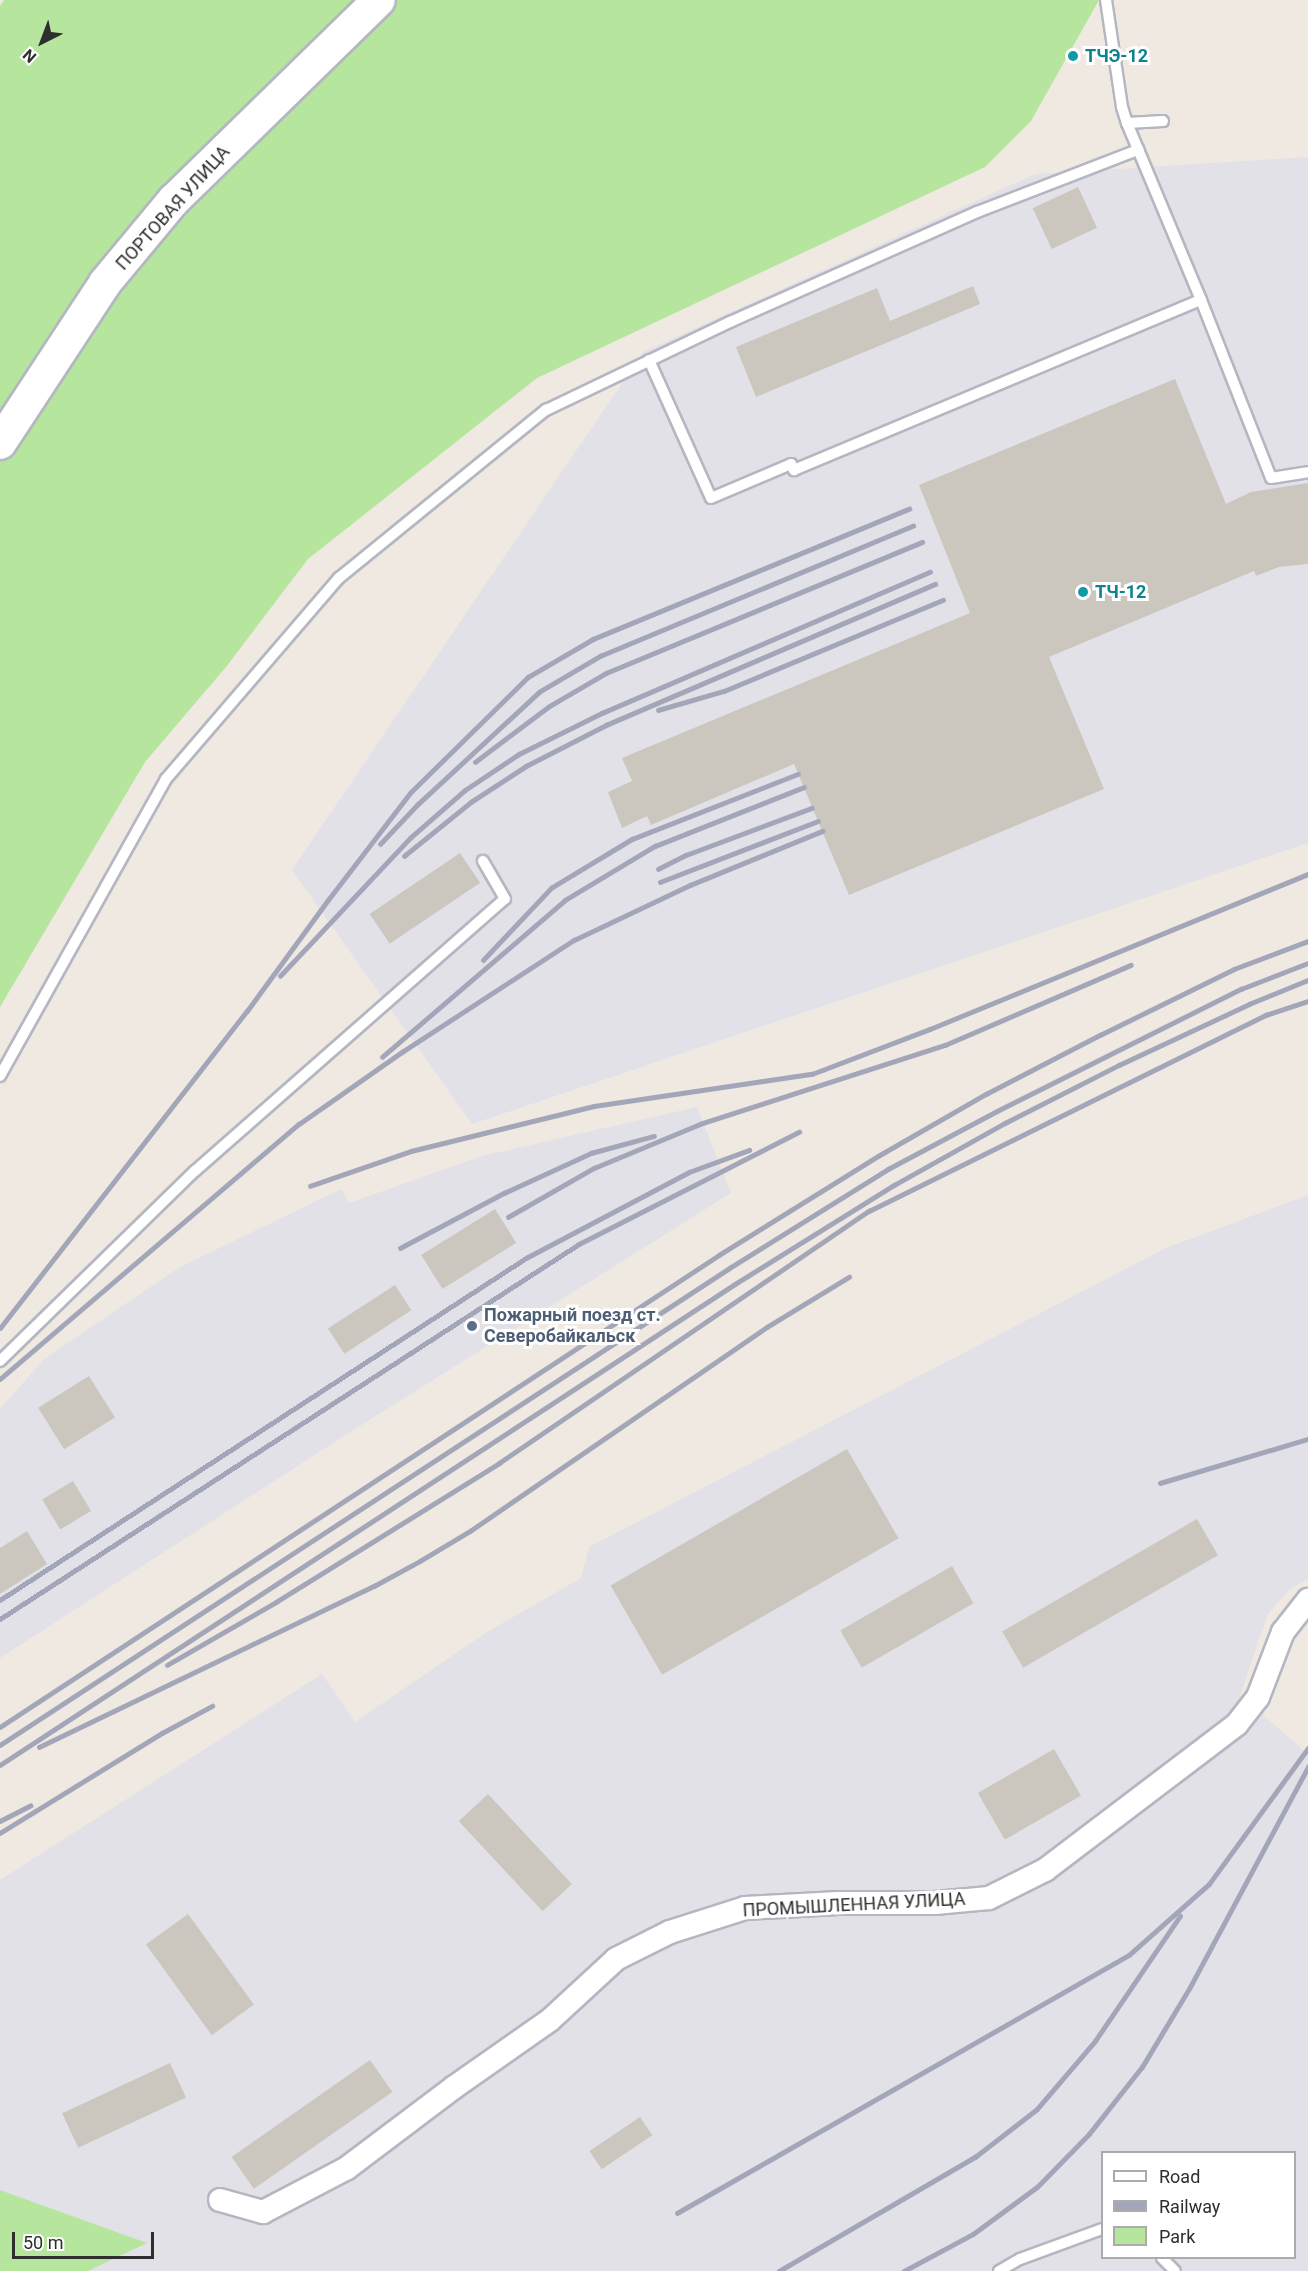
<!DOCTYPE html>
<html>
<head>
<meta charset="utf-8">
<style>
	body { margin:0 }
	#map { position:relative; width:1308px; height:2271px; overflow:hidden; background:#efe9e1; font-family:Roboto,sans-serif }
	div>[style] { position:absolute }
	.industrial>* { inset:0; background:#e3e1e8 }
	.green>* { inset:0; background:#b6e59e }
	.building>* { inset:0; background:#cbc7bf; transform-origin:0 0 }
	.roads { filter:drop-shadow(2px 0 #b4b7c1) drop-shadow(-2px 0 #b4b7c1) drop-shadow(0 2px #b4b7c1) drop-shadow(0 -2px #b4b7c1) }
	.lane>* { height:10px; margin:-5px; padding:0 5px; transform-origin:5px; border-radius:5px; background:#fff }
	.street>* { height:22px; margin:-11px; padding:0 11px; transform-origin:11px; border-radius:11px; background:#fff }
	.secondary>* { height:32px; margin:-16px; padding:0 16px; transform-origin:16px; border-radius:16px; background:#fff }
	.rail>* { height:4.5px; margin:-2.25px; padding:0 2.25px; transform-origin:2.25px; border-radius:2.25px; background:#a3a6b8 }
	.dots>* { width:16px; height:16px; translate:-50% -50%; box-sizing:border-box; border:3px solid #fff; border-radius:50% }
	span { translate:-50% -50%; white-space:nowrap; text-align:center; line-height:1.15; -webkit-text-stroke:6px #fff; paint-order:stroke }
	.culture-label { font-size:18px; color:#0d838f; font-weight:700 }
	.left { translate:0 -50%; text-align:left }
	.street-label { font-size:18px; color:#2e2e2e }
	.service-label { font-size:18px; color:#4e5e75; font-weight:700 }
	.legend { position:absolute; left:1101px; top:2151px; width:195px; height:108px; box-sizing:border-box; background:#fff; border:2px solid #ababab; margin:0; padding:8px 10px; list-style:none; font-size:18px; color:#2e2e2e }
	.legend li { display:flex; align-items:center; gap:12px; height:30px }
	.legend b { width:30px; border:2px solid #ababab }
	.north { position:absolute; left:12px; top:12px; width:60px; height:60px; -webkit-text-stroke:4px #fff; paint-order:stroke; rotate:222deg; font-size:16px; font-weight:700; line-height:24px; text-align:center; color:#2e2e2e }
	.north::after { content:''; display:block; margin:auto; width:21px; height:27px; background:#2e2e2e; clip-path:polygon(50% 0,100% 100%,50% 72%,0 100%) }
	.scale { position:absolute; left:12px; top:2232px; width:142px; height:27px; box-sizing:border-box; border:3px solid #2e2e2e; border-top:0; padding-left:8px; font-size:18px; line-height:21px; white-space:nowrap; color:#2e2e2e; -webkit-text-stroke:4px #fff; paint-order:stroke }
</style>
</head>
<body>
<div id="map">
	<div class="industrial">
		<i style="clip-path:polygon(1308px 157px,1308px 843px,472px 1124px,292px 870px,643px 352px,1035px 174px)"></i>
		<i style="clip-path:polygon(697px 1107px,731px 1193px,344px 1436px,0 1658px,0 1409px,44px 1359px,180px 1267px,341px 1189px,349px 1203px,482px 1156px)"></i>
		<i style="clip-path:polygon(evenodd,1308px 1195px,1308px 1579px,1290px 1589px,1268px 1614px,1240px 1695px,1308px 1754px,1308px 2271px,88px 2271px,146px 2243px,0 2190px,0 1880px,322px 1674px,355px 1722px,487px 1632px,581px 1578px,589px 1547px,1166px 1248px,1308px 1195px,1102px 2152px,1294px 2152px,1294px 2258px,1102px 2258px,1102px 2152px)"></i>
	</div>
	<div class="green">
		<i style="clip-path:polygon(4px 0,1099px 0,1031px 121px,985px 167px,537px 378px,308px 559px,226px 667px,145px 762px,0 1007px,0 6px)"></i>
		<i style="clip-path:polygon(0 2190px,147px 2243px,88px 2271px,0 2271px)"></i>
	</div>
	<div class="building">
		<i style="left:1078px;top:187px;width:45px;height:50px;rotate:65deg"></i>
		<i style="clip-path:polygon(973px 286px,980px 304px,756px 397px,736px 347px,877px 288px,890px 321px)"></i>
		<i style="clip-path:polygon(1175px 379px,1226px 504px,1251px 492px,1308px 483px,1308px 564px,1279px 567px,1256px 576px,1254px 571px,1049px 657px,1104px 789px,849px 895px,794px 764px,651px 825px,647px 816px,622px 828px,608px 792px,632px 781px,622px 758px,970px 613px,919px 485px)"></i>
		<i style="left:460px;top:853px;width:36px;height:109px;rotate:56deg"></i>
		<i style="left:495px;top:1209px;width:40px;height:87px;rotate:58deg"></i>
		<i style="left:395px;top:1285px;width:30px;height:80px;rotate:57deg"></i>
		<i style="left:89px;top:1376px;width:49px;height:60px;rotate:58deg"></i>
		<i style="left:847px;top:1449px;width:103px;height:273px;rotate:60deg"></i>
		<i style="left:73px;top:1481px;width:35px;height:36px;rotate:59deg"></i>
		<i style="left:1197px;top:1519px;width:42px;height:225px;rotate:60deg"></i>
		<i style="clip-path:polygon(27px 1531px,47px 1564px,0 1594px,0 1548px)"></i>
		<i style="left:952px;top:1566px;width:43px;height:129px;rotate:60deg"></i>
		<i style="left:1054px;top:1749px;width:54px;height:88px;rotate:60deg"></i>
		<i style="left:488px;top:1794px;width:123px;height:40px;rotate:47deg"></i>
		<i style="left:188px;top:1914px;width:112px;height:52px;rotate:54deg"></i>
		<i style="left:370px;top:2060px;width:39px;height:169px;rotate:55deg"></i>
		<i style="left:170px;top:2063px;width:38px;height:119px;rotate:65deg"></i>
		<i style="left:640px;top:2117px;width:22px;height:61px;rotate:56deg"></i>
	</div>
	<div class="roads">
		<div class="lane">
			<i style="left:1106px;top:0;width:108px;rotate:81.5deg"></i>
			<i style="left:1122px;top:107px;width:17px;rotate:73deg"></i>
			<i style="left:1127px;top:123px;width:36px;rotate:-3deg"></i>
			<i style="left:1127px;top:123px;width:192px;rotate:67.3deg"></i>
			<i style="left:1201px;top:300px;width:191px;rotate:68.5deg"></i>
			<i style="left:1271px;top:478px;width:37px;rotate:-9deg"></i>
			<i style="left:649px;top:360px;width:151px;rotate:65.8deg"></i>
			<i style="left:711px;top:498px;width:87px;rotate:-23deg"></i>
			<i style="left:791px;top:464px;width:7px;rotate:63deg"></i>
			<i style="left:794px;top:470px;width:441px;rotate:-22.7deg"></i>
			<i style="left:0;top:1076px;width:340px;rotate:-60.8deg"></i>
			<i style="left:166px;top:779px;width:265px;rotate:-49.3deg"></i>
			<i style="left:339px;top:578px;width:267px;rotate:-39.1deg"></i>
			<i style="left:546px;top:410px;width:204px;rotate:-25.6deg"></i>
			<i style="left:730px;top:322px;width:270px;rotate:-24deg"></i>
			<i style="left:977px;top:212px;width:173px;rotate:-21.1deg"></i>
			<i style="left:0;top:1361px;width:272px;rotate:-44.3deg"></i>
			<i style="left:195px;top:1171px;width:412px;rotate:-41.3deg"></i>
			<i style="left:505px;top:899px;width:44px;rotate:-120.1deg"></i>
			<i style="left:1162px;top:2258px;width:18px;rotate:45deg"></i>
			<i style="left:999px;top:2271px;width:24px;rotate:-30deg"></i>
			<i style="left:1020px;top:2259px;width:87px;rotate:-20.1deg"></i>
		</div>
		<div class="street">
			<i style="left:220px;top:2200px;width:45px;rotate:15.6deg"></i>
			<i style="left:263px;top:2212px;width:95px;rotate:-27.6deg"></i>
			<i style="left:347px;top:2168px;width:133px;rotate:-37deg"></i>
			<i style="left:453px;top:2088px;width:118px;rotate:-35deg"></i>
			<i style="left:550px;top:2020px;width:90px;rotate:-42.7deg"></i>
			<i style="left:616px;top:1959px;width:60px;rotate:-26.6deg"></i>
			<i style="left:670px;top:1932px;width:79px;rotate:-17.7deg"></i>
			<i style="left:745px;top:1908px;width:93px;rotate:-3.1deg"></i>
			<i style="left:838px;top:1903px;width:97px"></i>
			<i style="left:935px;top:1903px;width:54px;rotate:-5.3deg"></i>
			<i style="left:989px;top:1898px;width:63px;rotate:-26.6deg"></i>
			<i style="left:1045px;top:1870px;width:241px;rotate:-37.2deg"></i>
			<i style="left:1237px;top:1724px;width:34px;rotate:-52deg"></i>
			<i style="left:1258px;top:1697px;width:70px;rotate:-69deg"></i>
			<i style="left:1283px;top:1632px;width:41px;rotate:-52deg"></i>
		</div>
		<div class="secondary">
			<i style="left:0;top:443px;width:191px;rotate:-56.7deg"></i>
			<i style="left:105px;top:283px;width:108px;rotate:-50.3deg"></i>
			<i style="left:174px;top:200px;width:286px;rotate:-44.3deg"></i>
		</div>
	</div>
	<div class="rail">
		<i style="left:658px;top:710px;width:69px;rotate:-16.1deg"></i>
		<i style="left:724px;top:691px;width:237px;rotate:-22.6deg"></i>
		<i style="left:475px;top:762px;width:91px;rotate:-37deg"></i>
		<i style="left:548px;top:707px;width:67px;rotate:-30.4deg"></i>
		<i style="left:606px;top:673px;width:342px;rotate:-22.5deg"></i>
		<i style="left:380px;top:844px;width:54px;rotate:-46.5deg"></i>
		<i style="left:417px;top:805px;width:166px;rotate:-42.8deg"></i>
		<i style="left:539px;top:692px;width:71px;rotate:-30.5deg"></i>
		<i style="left:600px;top:656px;width:339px;rotate:-22.6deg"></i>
		<i style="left:404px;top:856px;width:86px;rotate:-38.9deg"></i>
		<i style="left:471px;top:802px;width:66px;rotate:-33.2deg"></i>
		<i style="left:526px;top:766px;width:90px;rotate:-27.1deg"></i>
		<i style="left:606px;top:725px;width:358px;rotate:-23.2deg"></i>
		<i style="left:658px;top:869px;width:31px;rotate:-27deg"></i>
		<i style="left:686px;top:855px;width:134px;rotate:-20.5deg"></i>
		<i style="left:660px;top:882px;width:169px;rotate:-21.1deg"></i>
		<i style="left:483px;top:960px;width:99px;rotate:-46.6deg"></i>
		<i style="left:551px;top:888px;width:95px;rotate:-31.2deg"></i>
		<i style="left:632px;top:839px;width:178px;rotate:-21.4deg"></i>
		<i style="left:280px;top:976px;width:190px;rotate:-46.7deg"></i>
		<i style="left:410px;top:838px;width:73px;rotate:-41.1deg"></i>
		<i style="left:465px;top:790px;width:65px;rotate:-33.7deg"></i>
		<i style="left:519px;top:754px;width:93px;rotate:-26.3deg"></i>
		<i style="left:602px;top:713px;width:357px;rotate:-23.3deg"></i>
		<i style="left:382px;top:1057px;width:241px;rotate:-40.6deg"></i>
		<i style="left:565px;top:900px;width:105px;rotate:-31deg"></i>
		<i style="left:655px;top:846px;width:160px;rotate:-21.6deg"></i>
		<i style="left:310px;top:1186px;width:107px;rotate:-19.1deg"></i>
		<i style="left:411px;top:1151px;width:188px;rotate:-13.8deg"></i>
		<i style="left:594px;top:1106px;width:220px;rotate:-8.4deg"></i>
		<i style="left:812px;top:1074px;width:126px;rotate:-20.9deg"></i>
		<i style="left:930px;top:1029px;width:409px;rotate:-22.3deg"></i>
		<i style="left:508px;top:1217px;width:99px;rotate:-29.7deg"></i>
		<i style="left:594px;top:1168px;width:115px;rotate:-22.5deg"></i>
		<i style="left:700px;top:1124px;width:257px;rotate:-17.9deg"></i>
		<i style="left:945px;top:1045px;width:202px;rotate:-23.3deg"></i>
		<i style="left:400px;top:1248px;width:118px;rotate:-27.9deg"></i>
		<i style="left:504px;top:1193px;width:96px;rotate:-24.7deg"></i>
		<i style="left:591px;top:1153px;width:65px;rotate:-15.1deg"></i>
		<i style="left:0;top:1328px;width:402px;rotate:-52.1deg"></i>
		<i style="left:247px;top:1011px;width:137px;rotate:-53.9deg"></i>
		<i style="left:328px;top:900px;width:136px;rotate:-52.5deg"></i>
		<i style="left:411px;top:792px;width:164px;rotate:-44.5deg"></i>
		<i style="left:528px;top:677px;width:75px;rotate:-30.3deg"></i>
		<i style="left:593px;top:639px;width:342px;rotate:-22.4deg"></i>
		<i style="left:0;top:1379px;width:393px;rotate:-40.5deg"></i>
		<i style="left:299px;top:1124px;width:126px;rotate:-35deg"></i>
		<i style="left:402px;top:1052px;width:205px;rotate:-33.1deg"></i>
		<i style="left:574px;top:940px;width:128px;rotate:-25.4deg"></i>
		<i style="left:690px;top:885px;width:143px;rotate:-22.2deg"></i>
		<i style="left:1160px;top:1483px;width:154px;rotate:-16.6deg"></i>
		<i style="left:0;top:1600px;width:627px;rotate:-33.03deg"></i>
		<i style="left:526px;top:1258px;width:184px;rotate:-27.8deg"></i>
		<i style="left:689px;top:1172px;width:64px;rotate:-20.1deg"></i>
		<i style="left:0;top:1619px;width:690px;rotate:-32.93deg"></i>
		<i style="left:579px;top:1244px;width:247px;rotate:-27deg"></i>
		<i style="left:167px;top:1665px;width:126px;rotate:-30deg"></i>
		<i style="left:276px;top:1602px;width:263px;rotate:-31.9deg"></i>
		<i style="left:499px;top:1463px;width:448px;rotate:-34.3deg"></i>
		<i style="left:869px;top:1211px;width:443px;rotate:-26.3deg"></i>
		<i style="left:1266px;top:1015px;width:44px;rotate:-18.4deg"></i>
		<i style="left:0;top:1727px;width:860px;rotate:-33.28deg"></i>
		<i style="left:719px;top:1255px;width:187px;rotate:-31.9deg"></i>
		<i style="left:878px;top:1156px;width:125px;rotate:-29.9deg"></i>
		<i style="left:986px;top:1094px;width:128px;rotate:-27.4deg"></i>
		<i style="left:1100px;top:1035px;width:149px;rotate:-26.2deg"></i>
		<i style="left:1234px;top:969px;width:79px;rotate:-20.7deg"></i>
		<i style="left:0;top:1745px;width:870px;rotate:-33.18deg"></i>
		<i style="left:728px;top:1269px;width:189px;rotate:-32deg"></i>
		<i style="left:888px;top:1169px;width:123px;rotate:-28deg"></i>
		<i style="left:997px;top:1111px;width:273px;rotate:-26.6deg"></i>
		<i style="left:1241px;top:989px;width:72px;rotate:-21.2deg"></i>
		<i style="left:39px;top:1747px;width:372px;rotate:-25.7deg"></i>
		<i style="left:374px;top:1586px;width:52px;rotate:-28.5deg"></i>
		<i style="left:420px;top:1561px;width:58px;rotate:-31deg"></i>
		<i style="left:470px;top:1531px;width:360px;rotate:-34.5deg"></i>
		<i style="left:767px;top:1327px;width:96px;rotate:-31.4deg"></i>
		<i style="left:0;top:1765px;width:878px;rotate:-33.2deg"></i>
		<i style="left:735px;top:1284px;width:187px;rotate:-31.9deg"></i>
		<i style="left:894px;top:1185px;width:127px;rotate:-29.2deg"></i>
		<i style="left:1005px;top:1123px;width:128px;rotate:-27deg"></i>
		<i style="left:1119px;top:1065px;width:144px;rotate:-25.1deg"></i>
		<i style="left:1249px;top:1004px;width:64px;rotate:-22.1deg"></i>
		<i style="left:0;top:1821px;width:34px;rotate:-27deg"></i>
		<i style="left:0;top:1833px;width:190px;rotate:-31.7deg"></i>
		<i style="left:162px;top:1733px;width:57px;rotate:-28.4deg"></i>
		<i style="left:677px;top:2213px;width:520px;rotate:-29.72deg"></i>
		<i style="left:1129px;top:1955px;width:107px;rotate:-41.6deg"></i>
		<i style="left:1209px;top:1884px;width:168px;rotate:-53.9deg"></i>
		<i style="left:779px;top:2271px;width:227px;rotate:-30.2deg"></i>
		<i style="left:975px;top:2157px;width:78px;rotate:-37.7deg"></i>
		<i style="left:1037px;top:2109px;width:89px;rotate:-49.5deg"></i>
		<i style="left:1095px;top:2041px;width:151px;rotate:-55.8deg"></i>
		<i style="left:904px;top:2271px;width:78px;rotate:-28.2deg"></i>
		<i style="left:973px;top:2234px;width:79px;rotate:-36.3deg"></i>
		<i style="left:1037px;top:2187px;width:74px;rotate:-45.5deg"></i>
		<i style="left:1089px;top:2134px;width:85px;rotate:-51.7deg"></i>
		<i style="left:1142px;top:2067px;width:93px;rotate:-59deg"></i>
		<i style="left:1190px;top:1987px;width:250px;rotate:-61.8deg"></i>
	</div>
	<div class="dots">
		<i style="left:1073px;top:56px;background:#0f9aa8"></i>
		<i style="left:1083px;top:592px;background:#0f9aa8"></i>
		<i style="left:472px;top:1326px;background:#5c6f8a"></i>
	</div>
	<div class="culture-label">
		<span class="left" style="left:1085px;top:56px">ТЧЭ-12</span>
		<span class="left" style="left:1095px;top:592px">ТЧ-12</span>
	</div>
	<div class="street-label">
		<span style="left:173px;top:208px;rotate:-48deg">ПОРТОВАЯ УЛИЦА</span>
		<span style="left:854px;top:1905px;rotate:-3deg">ПРОМЫШЛЕННАЯ УЛИЦА</span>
	</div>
	<div class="service-label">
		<span class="left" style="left:484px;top:1326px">Пожарный поезд ст.<br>Северобайкальск</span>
	</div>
	<ul class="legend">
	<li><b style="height:8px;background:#fff"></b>Road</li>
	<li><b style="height:8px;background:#a3a6b8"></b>Railway</li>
	<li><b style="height:16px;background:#b6e59e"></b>Park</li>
	</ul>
	<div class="north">N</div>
	<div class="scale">50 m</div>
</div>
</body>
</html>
